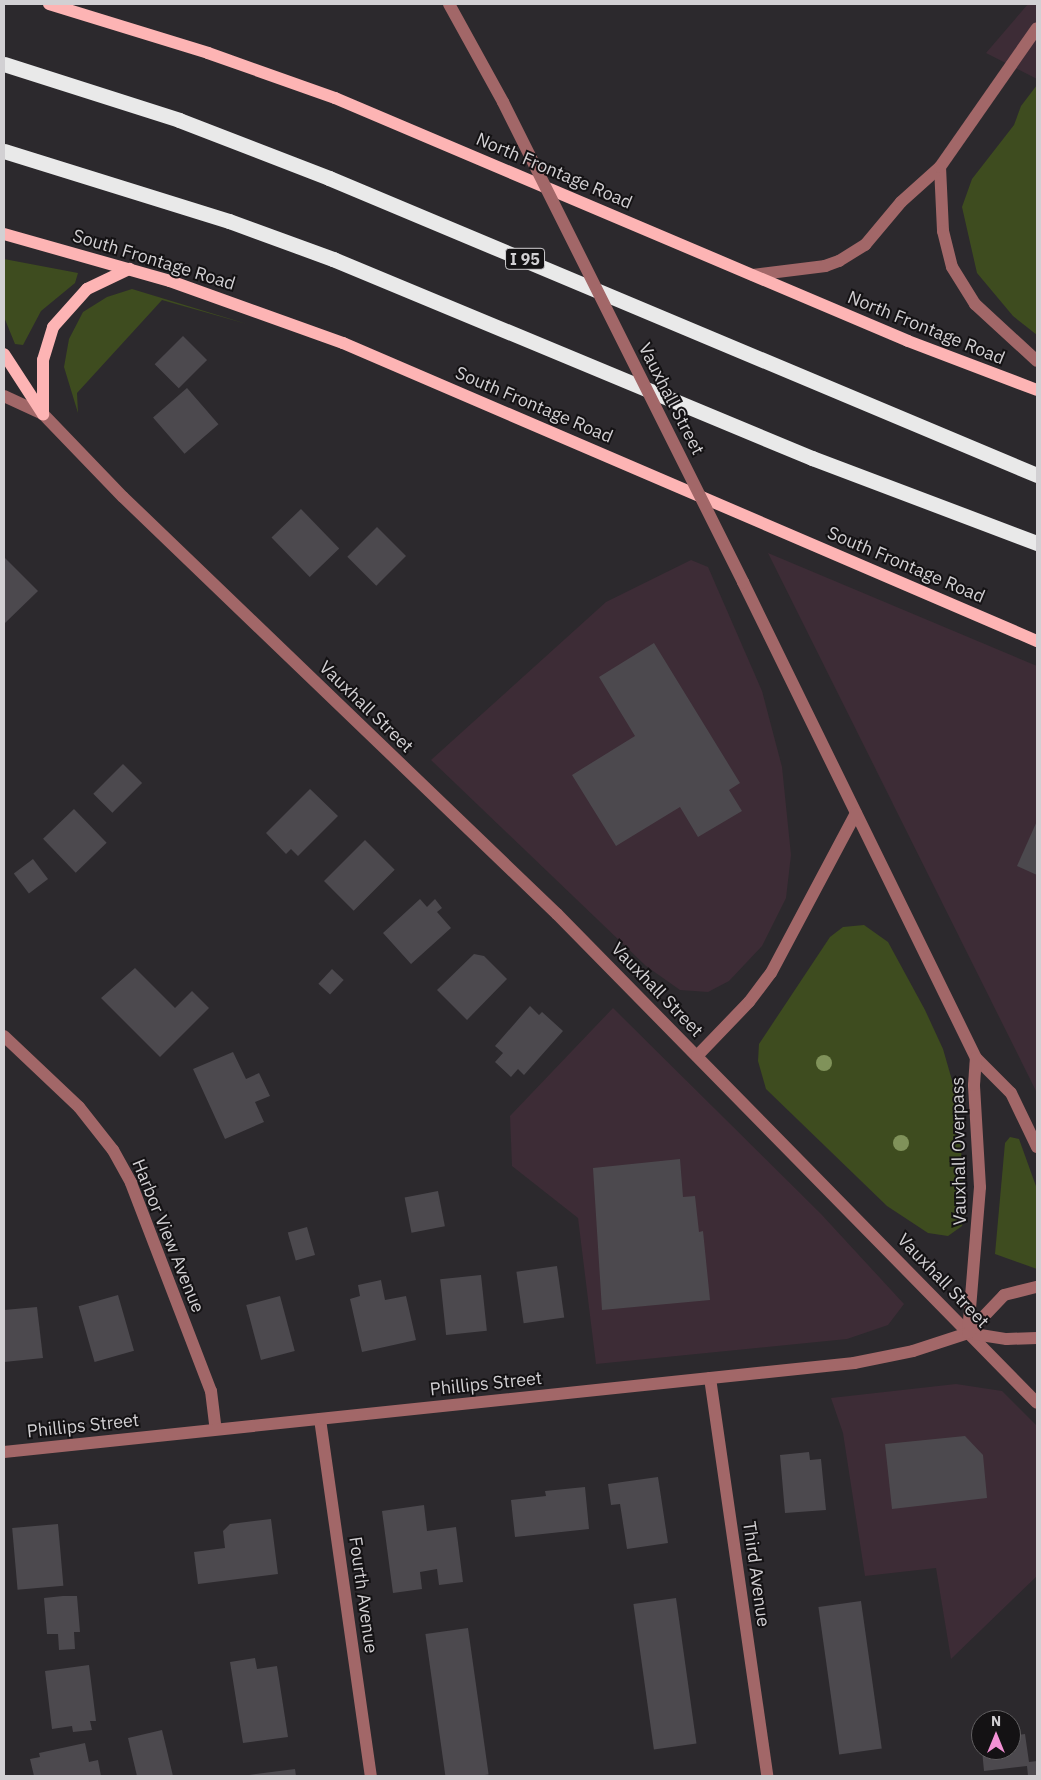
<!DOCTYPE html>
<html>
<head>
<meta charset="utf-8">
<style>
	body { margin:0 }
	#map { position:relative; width:1041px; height:1780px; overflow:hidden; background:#2c292d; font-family:"IBM Plex Sans",sans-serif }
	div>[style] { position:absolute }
	.commercial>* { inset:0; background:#3d2c36 }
	.green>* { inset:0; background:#3e4c1f }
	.building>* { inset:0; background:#4c494e; transform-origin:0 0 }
	.minor>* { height:12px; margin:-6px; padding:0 6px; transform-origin:6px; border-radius:6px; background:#a26768 }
	.major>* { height:12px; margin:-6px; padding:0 6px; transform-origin:6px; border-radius:6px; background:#fdb4b4 }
	.highway>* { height:15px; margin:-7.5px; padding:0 7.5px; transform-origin:7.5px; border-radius:7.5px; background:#e9e9e9 }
	.minor-bridge>* { height:12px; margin:-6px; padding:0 6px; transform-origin:6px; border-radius:6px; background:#a26768 }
	.trees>* { width:16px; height:16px; margin:-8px; border-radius:50%; background:#80925a }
	span { translate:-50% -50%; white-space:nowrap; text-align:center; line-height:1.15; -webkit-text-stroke:4px #141214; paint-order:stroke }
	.shield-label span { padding:1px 4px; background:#141214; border:1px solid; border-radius:4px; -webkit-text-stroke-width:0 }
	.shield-label { font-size:16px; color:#d2d0d3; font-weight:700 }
	.street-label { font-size:18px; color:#d2d0d3 }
	.frame { position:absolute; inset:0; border:5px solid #d2d0d3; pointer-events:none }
	.north { position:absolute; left:971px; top:1710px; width:50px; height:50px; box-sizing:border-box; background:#141214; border:1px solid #605e60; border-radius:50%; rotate:0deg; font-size:14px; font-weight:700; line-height:20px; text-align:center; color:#d2d0d3 }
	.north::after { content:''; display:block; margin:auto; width:18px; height:22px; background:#f391d5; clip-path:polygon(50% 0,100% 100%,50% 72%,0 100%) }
</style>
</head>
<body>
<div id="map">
	<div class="commercial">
		<i style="clip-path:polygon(1028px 4px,1037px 4px,1037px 79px,986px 53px)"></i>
		<i style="clip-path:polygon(768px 553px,1037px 666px,1037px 1093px)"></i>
		<i style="clip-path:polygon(691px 560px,708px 567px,762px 691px,782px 767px,791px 855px,786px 898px,762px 946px,729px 981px,708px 992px,680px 990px,646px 966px,431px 760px,606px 602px)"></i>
		<i style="clip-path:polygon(613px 1008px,821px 1214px,904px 1304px,888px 1325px,847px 1339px,596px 1364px,578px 1218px,512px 1166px,510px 1116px)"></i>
		<i style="clip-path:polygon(956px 1384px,1002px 1391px,1037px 1426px,1037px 1576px,951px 1659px,936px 1568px,865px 1576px,843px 1433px,831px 1398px)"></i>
	</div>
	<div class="green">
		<i style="clip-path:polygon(1037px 85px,1037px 335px,1013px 316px,977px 273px,962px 207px,972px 179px,1014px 125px,1021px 106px)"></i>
		<i style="clip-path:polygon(4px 259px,78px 273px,75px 283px,41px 311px,23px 345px,15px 344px,4px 317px)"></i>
		<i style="clip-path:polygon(132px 289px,247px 324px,162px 300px,77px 393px,78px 413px,64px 367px,69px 339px,83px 312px,107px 297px)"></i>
		<i style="clip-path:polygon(864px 925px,888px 942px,925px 1010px,943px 1049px,958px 1101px,965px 1214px,962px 1226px,948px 1236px,928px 1233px,887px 1206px,766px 1089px,758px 1061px,759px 1044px,830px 937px,843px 927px)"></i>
		<i style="clip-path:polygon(1010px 1137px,1019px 1139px,1037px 1189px,1037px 1269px,995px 1254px,1005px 1143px)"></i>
	</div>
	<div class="building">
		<i style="left:183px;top:336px;width:34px;height:40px;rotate:45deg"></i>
		<i style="left:187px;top:388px;width:48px;height:45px;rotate:49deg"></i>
		<i style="left:301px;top:509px;width:55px;height:41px;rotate:46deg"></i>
		<i style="left:377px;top:527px;width:41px;height:42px;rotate:45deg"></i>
		<i style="clip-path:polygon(4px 557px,38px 591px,4px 624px)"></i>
		<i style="clip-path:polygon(654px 643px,740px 783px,729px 790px,742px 811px,698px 837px,680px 807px,616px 846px,572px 775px,635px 736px,599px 677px)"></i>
		<i style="left:123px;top:764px;width:27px;height:42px;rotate:45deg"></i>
		<i style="clip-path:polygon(310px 789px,338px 816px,298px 856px,291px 849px,286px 854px,266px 833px)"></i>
		<i style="left:74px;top:809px;width:47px;height:43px;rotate:46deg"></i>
		<i style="clip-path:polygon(1037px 821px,1037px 875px,1017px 866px)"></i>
		<i style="left:365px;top:840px;width:42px;height:58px;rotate:45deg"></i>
		<i style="left:33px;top:859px;width:25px;height:24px;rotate:53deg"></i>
		<i style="clip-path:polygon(420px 899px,427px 907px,435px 899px,442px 908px,437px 912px,451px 928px,411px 964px,383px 933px)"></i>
		<i style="clip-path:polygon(474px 954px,484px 956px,507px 979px,467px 1020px,437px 990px)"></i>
		<i style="clip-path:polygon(135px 968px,175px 1008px,192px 991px,209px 1008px,160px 1057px,101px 998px)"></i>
		<i style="left:332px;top:969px;width:16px;height:20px;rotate:43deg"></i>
		<i style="clip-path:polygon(530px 1006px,539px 1015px,542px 1012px,563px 1031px,524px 1075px,518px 1069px,511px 1077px,495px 1062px,503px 1053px,495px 1046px)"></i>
		<i style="clip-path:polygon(233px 1052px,246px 1079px,259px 1073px,270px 1096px,255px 1102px,264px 1122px,225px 1139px,193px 1069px)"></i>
		<i style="clip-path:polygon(680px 1159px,683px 1197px,695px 1196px,699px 1232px,703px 1231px,710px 1300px,602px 1310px,593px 1168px)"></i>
		<i style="left:438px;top:1191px;width:36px;height:34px;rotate:79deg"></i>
		<i style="left:307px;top:1227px;width:29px;height:20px;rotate:74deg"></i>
		<i style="left:557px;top:1266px;width:52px;height:41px;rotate:82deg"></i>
		<i style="left:481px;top:1275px;width:56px;height:41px;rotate:84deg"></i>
		<i style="clip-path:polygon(381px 1280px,385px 1300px,406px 1296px,416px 1340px,362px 1352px,350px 1299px,360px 1296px,358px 1285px)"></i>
		<i style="left:118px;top:1295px;width:58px;height:41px;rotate:74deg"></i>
		<i style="left:280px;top:1296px;width:57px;height:35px;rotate:75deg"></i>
		<i style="clip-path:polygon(37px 1307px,43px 1358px,4px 1362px,4px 1310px)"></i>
		<i style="clip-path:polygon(965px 1436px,983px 1455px,987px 1498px,892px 1509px,885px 1444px)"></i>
		<i style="clip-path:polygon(809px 1452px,810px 1460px,821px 1459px,826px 1510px,785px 1513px,780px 1455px)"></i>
		<i style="clip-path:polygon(658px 1477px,668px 1543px,627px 1549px,620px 1504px,611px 1505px,608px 1484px)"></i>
		<i style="clip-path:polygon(585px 1487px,589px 1529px,515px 1537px,511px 1500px,546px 1496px,545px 1491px)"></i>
		<i style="clip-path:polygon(424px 1505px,427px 1531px,456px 1527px,463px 1582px,439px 1585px,437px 1569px,420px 1572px,422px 1589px,393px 1593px,382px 1511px)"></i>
		<i style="clip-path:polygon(271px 1519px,278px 1574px,198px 1584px,194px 1552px,225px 1548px,223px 1531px,230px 1524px)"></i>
		<i style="left:58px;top:1524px;width:62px;height:46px;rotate:85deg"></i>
		<i style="clip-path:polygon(63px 1596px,77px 1596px,80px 1632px,74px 1632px,75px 1649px,59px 1650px,58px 1634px,47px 1634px,44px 1598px)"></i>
		<i style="left:676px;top:1598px;width:147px;height:43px;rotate:82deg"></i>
		<i style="left:861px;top:1601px;width:149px;height:43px;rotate:82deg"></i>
		<i style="left:468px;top:1628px;width:148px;height:43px;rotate:82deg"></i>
		<i style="clip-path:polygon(255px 1658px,257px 1669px,277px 1666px,288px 1737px,243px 1743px,230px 1662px)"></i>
		<i style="clip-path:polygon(89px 1665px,96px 1721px,90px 1721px,92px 1730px,73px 1732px,72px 1726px,52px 1729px,45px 1671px)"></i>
		<i style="clip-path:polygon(162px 1730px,173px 1776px,137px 1776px,128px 1738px)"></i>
		<i style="clip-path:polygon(1025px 1734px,1029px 1762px,1037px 1761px,1037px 1776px,1028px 1776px,1027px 1766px,984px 1771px,982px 1750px,1011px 1750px,1011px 1736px)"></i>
		<i style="clip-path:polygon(85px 1743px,89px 1762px,98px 1760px,101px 1776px,34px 1776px,30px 1759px,40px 1757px,39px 1753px)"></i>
		<i style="clip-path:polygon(295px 1769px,296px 1776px,249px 1776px,249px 1775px)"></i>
	</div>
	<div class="minor">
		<i style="left:449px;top:4px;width:112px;rotate:61.1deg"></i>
		<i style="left:940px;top:167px;width:64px;rotate:87.3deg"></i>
		<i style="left:943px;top:231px;width:37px;rotate:76deg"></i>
		<i style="left:952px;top:267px;width:44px;rotate:58.1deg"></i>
		<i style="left:975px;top:304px;width:84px;rotate:42.6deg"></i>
		<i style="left:753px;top:275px;width:73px;rotate:-7.1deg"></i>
		<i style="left:825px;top:266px;width:15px;rotate:-20deg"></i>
		<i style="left:839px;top:261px;width:31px;rotate:-32deg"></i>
		<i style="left:865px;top:245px;width:56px;rotate:-50.1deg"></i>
		<i style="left:901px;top:202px;width:52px;rotate:-41.9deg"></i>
		<i style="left:940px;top:167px;width:169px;rotate:-55.1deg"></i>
		<i style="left:4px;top:396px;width:43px;rotate:24.8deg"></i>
		<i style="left:43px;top:414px;width:115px;rotate:46.1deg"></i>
		<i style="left:123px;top:497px;width:602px;rotate:43.86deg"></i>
		<i style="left:557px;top:914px;width:685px;rotate:45.53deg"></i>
		<i style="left:743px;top:582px;width:530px;rotate:63.92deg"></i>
		<i style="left:976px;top:1058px;width:49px;rotate:45deg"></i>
		<i style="left:1011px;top:1093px;width:60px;rotate:64.3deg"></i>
		<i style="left:4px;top:1036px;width:103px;rotate:43.4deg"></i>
		<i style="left:79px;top:1107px;width:55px;rotate:51.7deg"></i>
		<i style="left:113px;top:1150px;width:38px;rotate:61deg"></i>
		<i style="left:131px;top:1183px;width:223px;rotate:69deg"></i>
		<i style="left:211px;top:1391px;width:38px;rotate:83deg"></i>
		<i style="left:697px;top:1056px;width:75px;rotate:-46.1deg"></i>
		<i style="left:749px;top:1002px;width:36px;rotate:-53deg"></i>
		<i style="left:771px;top:973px;width:181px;rotate:-62deg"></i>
		<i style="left:968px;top:1333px;width:146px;rotate:-85.3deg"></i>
		<i style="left:980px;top:1187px;width:102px;rotate:-93.4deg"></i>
		<i style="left:974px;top:1085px;width:27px;rotate:-86deg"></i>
		<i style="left:968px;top:1333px;width:39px;rotate:9deg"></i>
		<i style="left:1007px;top:1339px;width:30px;rotate:-2deg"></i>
		<i style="left:710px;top:1378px;width:402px;rotate:81.8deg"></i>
		<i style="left:320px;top:1419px;width:361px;rotate:81.9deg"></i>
		<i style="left:4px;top:1452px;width:855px;rotate:-5.98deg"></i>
		<i style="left:854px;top:1363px;width:60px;rotate:-11.5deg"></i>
		<i style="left:913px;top:1351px;width:58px;rotate:-18.1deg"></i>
		<i style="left:968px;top:1333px;width:52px;rotate:-46.5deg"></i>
		<i style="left:1004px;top:1295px;width:34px;rotate:-14deg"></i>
	</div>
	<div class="major">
		<i style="left:49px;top:4px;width:166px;rotate:17.1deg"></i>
		<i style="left:208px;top:53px;width:135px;rotate:19.5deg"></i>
		<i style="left:335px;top:98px;width:622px;rotate:22.98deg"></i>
		<i style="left:908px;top:341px;width:138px;rotate:20.8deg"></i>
		<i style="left:4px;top:234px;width:173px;rotate:15.8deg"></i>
		<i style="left:170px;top:281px;width:184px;rotate:19.7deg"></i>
		<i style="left:343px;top:343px;width:755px;rotate:23.24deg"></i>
		<i style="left:4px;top:354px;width:72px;rotate:57deg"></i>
		<i style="left:43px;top:414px;width:54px;rotate:-90deg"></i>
		<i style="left:43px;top:360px;width:34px;rotate:-73deg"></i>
		<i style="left:53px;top:327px;width:51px;rotate:-48.2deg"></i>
		<i style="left:87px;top:289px;width:47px;rotate:-25.5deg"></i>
	</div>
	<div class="highway">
		<i style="left:4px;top:64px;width:184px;rotate:17.7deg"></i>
		<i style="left:179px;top:120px;width:161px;rotate:21.1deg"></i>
		<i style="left:329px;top:178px;width:768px;rotate:22.76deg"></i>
		<i style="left:4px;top:151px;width:236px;rotate:17.3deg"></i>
		<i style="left:229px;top:221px;width:111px;rotate:20.1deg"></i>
		<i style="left:333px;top:259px;width:519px;rotate:22.56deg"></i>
		<i style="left:812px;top:458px;width:241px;rotate:20.7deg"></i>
	</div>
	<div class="minor-bridge">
		<i style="left:503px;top:102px;width:537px;rotate:63.43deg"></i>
	</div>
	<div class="trees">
		<i style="left:824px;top:1063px"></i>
		<i style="left:901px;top:1143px"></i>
	</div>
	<div class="shield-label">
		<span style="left:525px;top:259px">I 95</span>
	</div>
	<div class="street-label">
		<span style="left:554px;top:171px;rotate:23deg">North Frontage Road</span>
		<span style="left:154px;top:260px;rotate:17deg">South Frontage Road</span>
		<span style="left:926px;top:328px;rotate:22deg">North Frontage Road</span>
		<span style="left:671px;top:399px;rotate:63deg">Vauxhall Street</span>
		<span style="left:534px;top:405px;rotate:23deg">South Frontage Road</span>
		<span style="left:906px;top:565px;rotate:23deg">South Frontage Road</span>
		<span style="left:366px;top:707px;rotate:44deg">Vauxhall Street</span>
		<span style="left:657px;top:990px;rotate:46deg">Vauxhall Street</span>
		<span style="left:959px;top:1151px;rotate:-91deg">Vauxhall Overpass</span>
		<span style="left:168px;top:1236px;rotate:68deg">Harbor View Avenue</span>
		<span style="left:943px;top:1281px;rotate:46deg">Vauxhall Street</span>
		<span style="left:486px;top:1384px;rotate:-6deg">Phillips Street</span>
		<span style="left:83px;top:1426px;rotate:-6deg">Phillips Street</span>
		<span style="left:756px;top:1574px;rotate:82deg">Third Avenue</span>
		<span style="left:363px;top:1595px;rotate:82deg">Fourth Avenue</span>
	</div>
	<div class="frame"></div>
	<div class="north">N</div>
</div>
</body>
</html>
